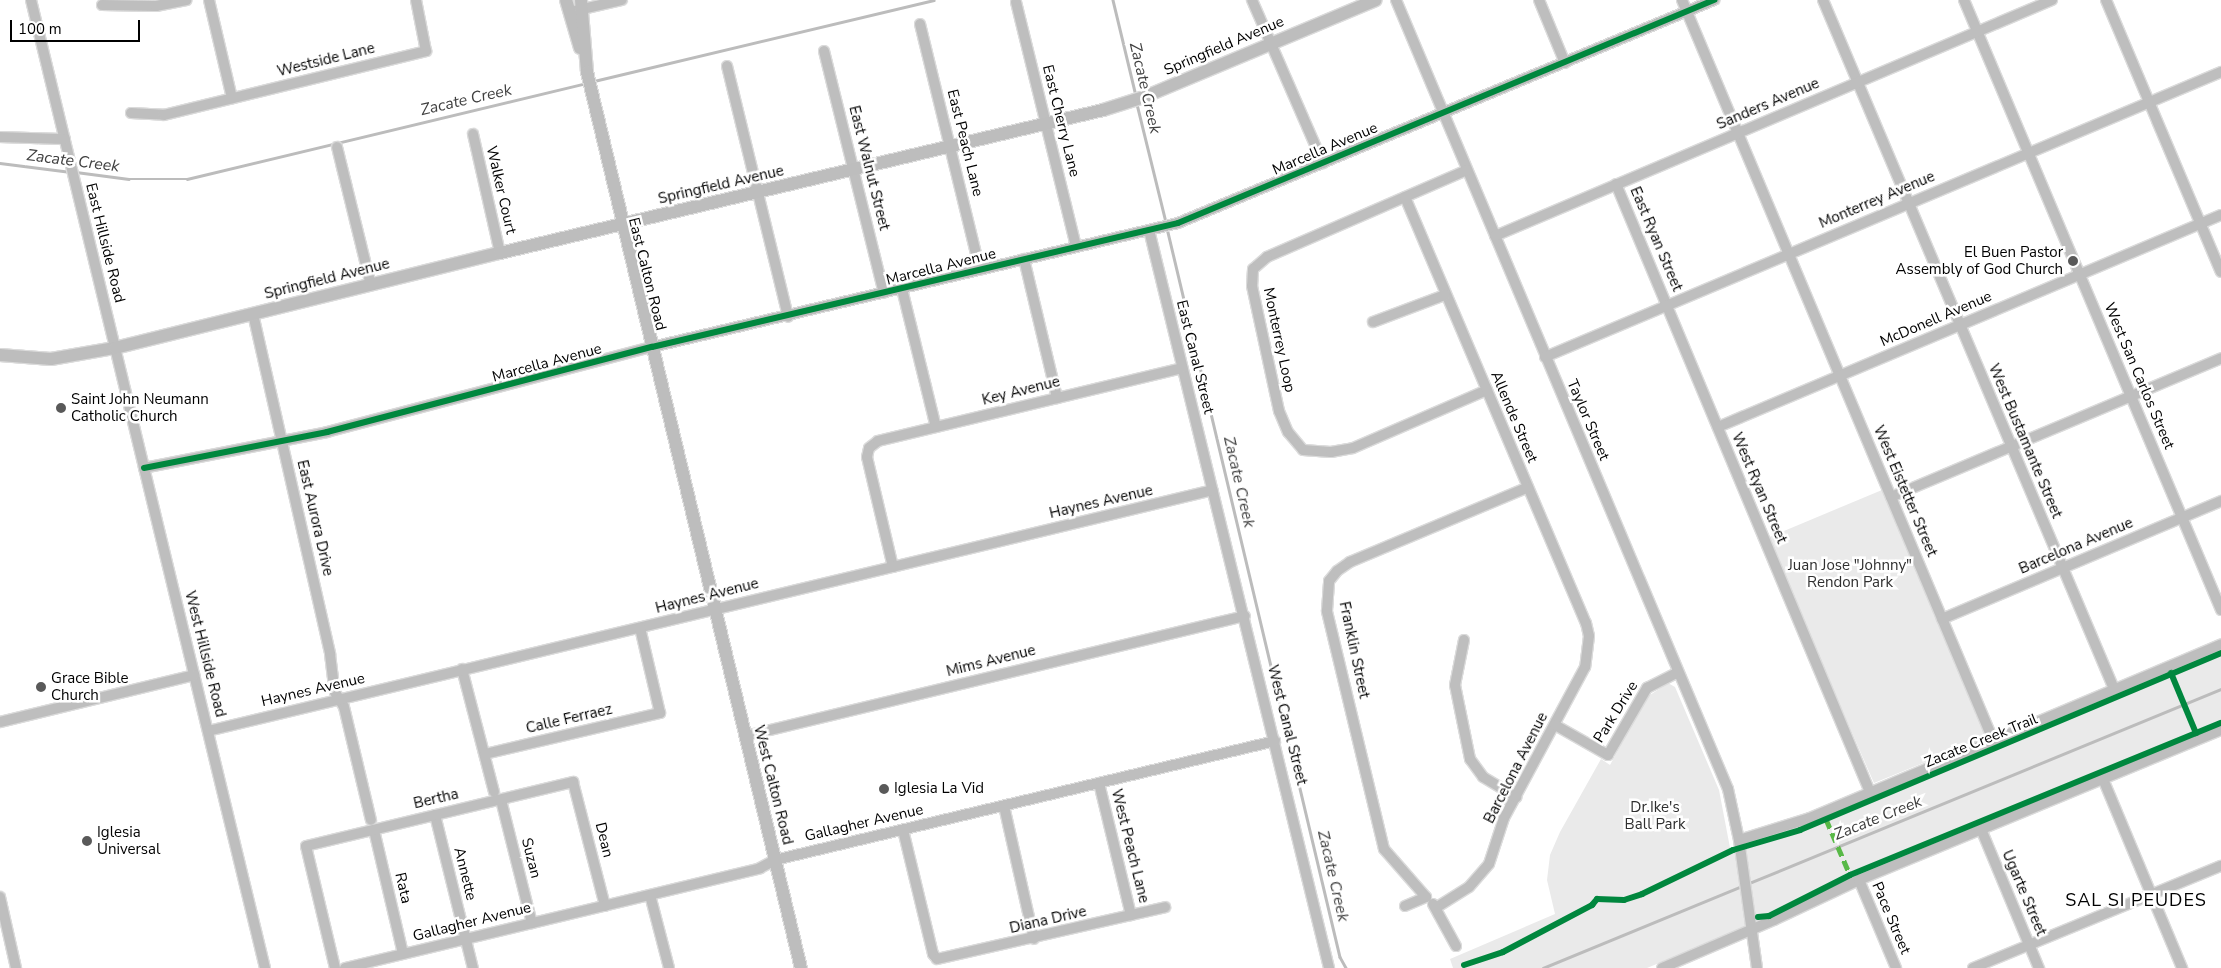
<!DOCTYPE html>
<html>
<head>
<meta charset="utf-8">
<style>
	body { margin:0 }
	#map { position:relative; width:2221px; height:968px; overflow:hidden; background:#fff; font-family:"Nunito Sans",sans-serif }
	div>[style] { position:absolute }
	.green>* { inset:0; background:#eaeaea }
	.stream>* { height:2.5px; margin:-1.25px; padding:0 1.25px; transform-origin:1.25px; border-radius:1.25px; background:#bcbcbc }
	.roads { filter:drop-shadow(1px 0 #dbdbdb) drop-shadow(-1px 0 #dbdbdb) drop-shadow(0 1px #dbdbdb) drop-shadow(0 -1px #dbdbdb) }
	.minor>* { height:10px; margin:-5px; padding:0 5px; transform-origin:5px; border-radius:5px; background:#bebebe }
	.major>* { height:12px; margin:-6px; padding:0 6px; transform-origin:6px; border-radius:6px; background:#bdbdbd }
	.quiet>* { height:5px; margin-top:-2.5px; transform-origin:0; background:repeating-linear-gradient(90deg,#58b947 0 10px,transparent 0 15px) }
	.cycleway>* { height:6px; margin:-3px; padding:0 3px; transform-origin:3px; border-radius:3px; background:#00873e }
	.dots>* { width:14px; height:14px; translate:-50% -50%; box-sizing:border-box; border:2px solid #fff; border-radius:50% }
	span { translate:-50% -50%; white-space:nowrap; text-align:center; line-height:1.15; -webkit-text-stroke:5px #fff; paint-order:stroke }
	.street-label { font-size:15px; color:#000 }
	.poi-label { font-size:15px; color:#000 }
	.right { translate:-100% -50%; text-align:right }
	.left { translate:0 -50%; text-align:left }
	.park-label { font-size:15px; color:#2f2f2f }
	.water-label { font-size:16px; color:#404040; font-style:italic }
	.quarter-label { font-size:18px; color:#000; letter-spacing:1px }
	.scale { position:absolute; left:10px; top:20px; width:130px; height:22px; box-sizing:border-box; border:2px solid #000; border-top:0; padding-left:6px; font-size:15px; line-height:18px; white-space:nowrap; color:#000; -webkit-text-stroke:4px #fff; paint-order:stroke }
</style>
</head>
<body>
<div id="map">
	<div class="green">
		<i style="clip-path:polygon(1882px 490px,1985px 735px,1982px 739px,1874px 783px,1767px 538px)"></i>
		<i style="clip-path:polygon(2221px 651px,2221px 725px,1834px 884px,1770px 917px,1647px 968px,1453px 968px,1450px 959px,1555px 914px,1547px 880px,1550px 855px,1560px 832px,1601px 759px,1610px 765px,1647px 697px,1668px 683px,1675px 687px,1719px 790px,1731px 853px,1806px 826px)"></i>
	</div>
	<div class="stream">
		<i style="left:1113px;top:0;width:99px;rotate:76.5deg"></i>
		<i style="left:594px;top:81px;width:349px;rotate:-13.4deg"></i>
		<i style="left:1137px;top:104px;width:122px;rotate:76.2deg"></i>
		<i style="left:0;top:163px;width:71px;rotate:7.3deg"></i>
		<i style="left:76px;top:172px;width:53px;rotate:7.5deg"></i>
		<i style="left:129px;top:179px;width:58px"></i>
		<i style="left:187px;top:179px;width:410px;rotate:-13.5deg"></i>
		<i style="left:1167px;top:228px;width:749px;rotate:76.65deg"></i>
		<i style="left:1340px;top:957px;width:13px;rotate:61deg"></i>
		<i style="left:1747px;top:884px;width:513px;rotate:-22.36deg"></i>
		<i style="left:1543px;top:968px;width:215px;rotate:-22.4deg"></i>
	</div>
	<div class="roads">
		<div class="minor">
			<i style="left:31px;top:0;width:996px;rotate:76.41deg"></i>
			<i style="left:209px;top:0;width:101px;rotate:76.8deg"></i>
			<i style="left:1252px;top:0;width:178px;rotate:66.5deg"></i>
			<i style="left:1396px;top:0;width:856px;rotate:67.18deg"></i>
			<i style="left:1728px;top:789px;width:52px;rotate:77.8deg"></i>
			<i style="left:1739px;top:840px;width:129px;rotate:82deg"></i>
			<i style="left:1539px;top:0;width:68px;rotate:67.6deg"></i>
			<i style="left:1682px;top:0;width:803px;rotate:67.2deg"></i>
			<i style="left:1823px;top:0;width:748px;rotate:67.1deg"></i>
			<i style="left:1964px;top:0;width:662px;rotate:67.15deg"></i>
			<i style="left:2106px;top:0;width:295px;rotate:67.1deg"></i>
			<i style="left:1016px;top:2px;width:252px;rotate:76.2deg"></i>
			<i style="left:102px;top:5px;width:54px;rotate:1.1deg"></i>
			<i style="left:156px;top:6px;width:31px;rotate:-11deg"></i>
			<i style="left:574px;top:11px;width:49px;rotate:-12.9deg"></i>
			<i style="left:920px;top:24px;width:253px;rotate:76.3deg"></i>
			<i style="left:824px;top:51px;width:249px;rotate:76.1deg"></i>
			<i style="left:727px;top:66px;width:258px;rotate:76.3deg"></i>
			<i style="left:131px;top:113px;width:33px;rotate:3deg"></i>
			<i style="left:164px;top:115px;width:270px;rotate:-13.7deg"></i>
			<i style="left:426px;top:51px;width:52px;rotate:-101.1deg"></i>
			<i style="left:473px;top:134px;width:122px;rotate:77.2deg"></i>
			<i style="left:0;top:137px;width:65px;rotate:1.8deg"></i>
			<i style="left:337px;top:147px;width:142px;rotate:76.2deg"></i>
			<i style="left:1467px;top:170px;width:218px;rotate:156.5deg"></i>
			<i style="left:1267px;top:257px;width:18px;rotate:139deg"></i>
			<i style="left:1253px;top:269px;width:17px;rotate:93deg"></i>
			<i style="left:1252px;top:286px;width:128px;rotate:77.8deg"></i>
			<i style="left:1279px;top:411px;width:23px;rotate:67deg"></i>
			<i style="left:1288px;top:432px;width:23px;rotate:50deg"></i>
			<i style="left:1303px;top:450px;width:28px;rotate:4deg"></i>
			<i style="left:1331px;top:452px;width:22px;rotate:-10deg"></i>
			<i style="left:1353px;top:448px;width:146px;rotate:-23.4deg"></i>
			<i style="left:1616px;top:184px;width:659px;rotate:67.33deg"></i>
			<i style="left:1405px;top:197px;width:463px;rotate:67deg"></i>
			<i style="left:1586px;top:623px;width:13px;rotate:77deg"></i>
			<i style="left:1589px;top:636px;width:31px;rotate:97deg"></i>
			<i style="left:1585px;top:667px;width:171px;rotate:118.2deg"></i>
			<i style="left:1504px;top:818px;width:48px;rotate:108.1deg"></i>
			<i style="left:1489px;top:864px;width:30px;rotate:131deg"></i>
			<i style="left:1469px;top:887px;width:39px;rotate:148deg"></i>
			<i style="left:1149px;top:230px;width:760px;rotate:76.29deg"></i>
			<i style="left:1495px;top:236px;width:605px;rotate:-22.96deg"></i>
			<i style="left:1024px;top:259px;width:143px;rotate:76.6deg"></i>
			<i style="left:902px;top:289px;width:142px;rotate:76.2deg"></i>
			<i style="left:253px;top:314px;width:349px;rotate:77.2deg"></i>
			<i style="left:330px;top:654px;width:38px;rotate:83deg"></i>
			<i style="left:335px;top:692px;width:17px;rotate:59deg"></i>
			<i style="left:344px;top:707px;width:116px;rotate:76.6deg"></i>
			<i style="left:1373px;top:322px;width:77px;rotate:-20.6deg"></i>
			<i style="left:1545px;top:357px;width:734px;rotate:-22.86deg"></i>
			<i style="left:1718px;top:427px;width:546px;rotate:-22.85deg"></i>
			<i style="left:144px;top:468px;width:187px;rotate:-11.1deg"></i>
			<i style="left:327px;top:432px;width:336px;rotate:-14.7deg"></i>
			<i style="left:652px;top:347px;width:540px;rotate:-13.26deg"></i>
			<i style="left:1178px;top:223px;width:581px;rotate:-22.59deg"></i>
			<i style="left:1891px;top:497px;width:358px;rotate:-22.8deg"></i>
			<i style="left:893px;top:567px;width:113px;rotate:-103.3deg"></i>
			<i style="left:867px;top:457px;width:9px;rotate:-77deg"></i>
			<i style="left:869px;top:448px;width:11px;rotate:-38deg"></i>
			<i style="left:878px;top:441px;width:313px;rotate:-13.5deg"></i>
			<i style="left:1942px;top:619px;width:303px;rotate:-22.9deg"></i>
			<i style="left:1464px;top:640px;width:46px;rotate:101.3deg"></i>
			<i style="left:1455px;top:685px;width:76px;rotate:78.5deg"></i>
			<i style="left:1470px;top:759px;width:22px;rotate:54deg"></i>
			<i style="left:1483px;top:777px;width:39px;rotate:31deg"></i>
			<i style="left:462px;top:669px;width:127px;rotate:75.4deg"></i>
			<i style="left:0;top:722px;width:200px;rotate:-13.6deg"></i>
			<i style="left:1555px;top:725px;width:61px;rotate:29.5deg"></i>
			<i style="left:1608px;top:755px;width:78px;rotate:-59.8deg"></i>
			<i style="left:1647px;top:688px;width:35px;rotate:-27deg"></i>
			<i style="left:208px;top:731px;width:1033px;rotate:-13.48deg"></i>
			<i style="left:745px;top:736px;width:514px;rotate:-13.5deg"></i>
			<i style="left:485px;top:754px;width:180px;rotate:-13.2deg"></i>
			<i style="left:660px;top:713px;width:87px;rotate:-103.2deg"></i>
			<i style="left:2103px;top:779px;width:205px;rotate:67.3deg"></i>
			<i style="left:1099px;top:783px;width:136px;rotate:76.4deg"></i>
			<i style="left:501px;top:800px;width:127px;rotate:75.9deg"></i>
			<i style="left:1004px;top:806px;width:136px;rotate:77.3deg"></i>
			<i style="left:435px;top:815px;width:158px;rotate:76.1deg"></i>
			<i style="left:1981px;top:829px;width:151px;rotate:67.4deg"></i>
			<i style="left:374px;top:830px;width:127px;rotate:76.8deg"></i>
			<i style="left:903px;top:830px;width:128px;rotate:76.4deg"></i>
			<i style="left:933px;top:954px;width:6px;rotate:51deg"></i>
			<i style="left:937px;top:959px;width:234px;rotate:-12.8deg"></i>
			<i style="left:1739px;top:840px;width:74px;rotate:-17.2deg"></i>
			<i style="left:1810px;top:818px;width:446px;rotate:-22.9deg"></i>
			<i style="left:1859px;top:880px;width:95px;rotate:67.2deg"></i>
			<i style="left:650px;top:895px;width:75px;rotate:75.4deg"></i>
			<i style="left:0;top:897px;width:73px;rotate:77.3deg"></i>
			<i style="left:1433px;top:904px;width:48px;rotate:61.3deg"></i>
			<i style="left:1405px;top:906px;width:23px;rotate:-23deg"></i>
			<i style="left:1426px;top:897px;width:64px;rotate:-131.2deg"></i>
			<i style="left:1384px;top:849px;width:245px;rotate:-103.5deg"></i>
			<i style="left:1327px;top:611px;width:30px;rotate:-86deg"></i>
			<i style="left:1329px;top:581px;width:13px;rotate:-51deg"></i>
			<i style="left:1337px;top:571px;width:16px;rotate:-35deg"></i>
			<i style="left:1350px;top:562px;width:193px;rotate:-22.8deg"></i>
			<i style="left:335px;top:968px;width:125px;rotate:-103.4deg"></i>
			<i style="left:306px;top:846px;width:275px;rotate:-13.5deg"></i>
			<i style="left:573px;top:782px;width:128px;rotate:75.5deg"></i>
			<i style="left:345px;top:968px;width:427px;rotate:-13.5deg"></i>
			<i style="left:760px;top:868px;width:17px;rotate:-28deg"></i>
			<i style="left:775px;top:860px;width:514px;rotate:-13.39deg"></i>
			<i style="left:1662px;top:968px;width:122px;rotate:-23.2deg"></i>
			<i style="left:1774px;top:920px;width:94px;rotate:-25.2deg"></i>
			<i style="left:1859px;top:880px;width:392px;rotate:-22.5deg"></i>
			<i style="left:1973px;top:968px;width:268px;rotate:-22.4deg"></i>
		</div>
		<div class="major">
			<i style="left:566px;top:0;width:50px;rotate:73.7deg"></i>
			<i style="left:581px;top:0;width:72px;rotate:85.2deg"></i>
			<i style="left:587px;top:72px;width:921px;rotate:76.57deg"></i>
			<i style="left:0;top:355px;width:51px;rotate:4.5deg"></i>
			<i style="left:51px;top:359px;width:65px;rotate:-9.8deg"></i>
			<i style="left:115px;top:348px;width:397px;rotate:-13.9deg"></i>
			<i style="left:500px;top:253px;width:620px;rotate:-13.34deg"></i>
			<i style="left:1103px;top:110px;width:43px;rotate:-17.6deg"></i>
			<i style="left:1144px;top:97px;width:251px;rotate:-22.7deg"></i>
		</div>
	</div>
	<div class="quiet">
		<i style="left:1826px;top:819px;width:61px;rotate:66.8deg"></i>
	</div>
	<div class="cycleway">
		<i style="left:144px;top:468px;width:187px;rotate:-11.1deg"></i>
		<i style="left:327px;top:432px;width:336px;rotate:-14.7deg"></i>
		<i style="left:652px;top:347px;width:540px;rotate:-13.26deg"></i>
		<i style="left:1178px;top:223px;width:581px;rotate:-22.59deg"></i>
		<i style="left:2171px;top:673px;width:65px;rotate:67.4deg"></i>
		<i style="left:1758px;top:917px;width:11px;rotate:-5deg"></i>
		<i style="left:1769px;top:916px;width:91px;rotate:-26.8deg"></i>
		<i style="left:1850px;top:875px;width:401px;rotate:-22.3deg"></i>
		<i style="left:1464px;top:965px;width:41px;rotate:-18.4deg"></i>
		<i style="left:1503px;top:952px;width:101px;rotate:-27.8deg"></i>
		<i style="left:1592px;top:905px;width:8px;rotate:-50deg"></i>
		<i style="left:1597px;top:899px;width:27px;rotate:2deg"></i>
		<i style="left:1624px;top:900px;width:19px;rotate:-18deg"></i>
		<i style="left:1642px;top:894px;width:101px;rotate:-25.8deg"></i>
		<i style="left:1733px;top:850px;width:70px;rotate:-16.6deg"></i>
		<i style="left:1800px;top:830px;width:457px;rotate:-22.8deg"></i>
	</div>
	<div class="dots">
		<i style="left:2073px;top:261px;background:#595959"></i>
		<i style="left:61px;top:408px;background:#595959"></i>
		<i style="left:41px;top:687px;background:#595959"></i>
		<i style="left:884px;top:789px;background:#595959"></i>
		<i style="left:87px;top:841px;background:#595959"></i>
	</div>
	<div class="street-label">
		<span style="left:1224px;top:46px;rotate:-23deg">Springfield Avenue</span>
		<span style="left:326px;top:60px;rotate:-14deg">Westside Lane</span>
		<span style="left:1768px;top:104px;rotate:-23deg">Sanders Avenue</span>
		<span style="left:1061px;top:121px;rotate:76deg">East Cherry Lane</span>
		<span style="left:965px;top:143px;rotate:76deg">East Peach Lane</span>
		<span style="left:1325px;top:149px;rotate:-23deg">Marcella Avenue</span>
		<span style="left:869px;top:168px;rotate:76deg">East Walnut Street</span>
		<span style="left:721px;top:185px;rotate:-13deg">Springfield Avenue</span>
		<span style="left:501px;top:190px;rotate:77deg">Walker Court</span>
		<span style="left:1877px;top:200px;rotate:-23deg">Monterrey Avenue</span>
		<span style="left:1656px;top:239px;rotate:67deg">East Ryan Street</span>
		<span style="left:105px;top:243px;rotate:76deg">East Hillside Road</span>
		<span style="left:941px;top:267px;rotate:-14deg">Marcella Avenue</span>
		<span style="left:647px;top:274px;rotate:76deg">East Calton Road</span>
		<span style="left:327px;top:279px;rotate:-14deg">Springfield Avenue</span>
		<span style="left:1936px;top:319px;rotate:-23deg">McDonell Avenue</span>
		<span style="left:1279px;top:340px;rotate:78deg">Monterrey Loop</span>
		<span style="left:1195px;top:357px;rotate:76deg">East Canal Street</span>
		<span style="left:547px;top:363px;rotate:-15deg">Marcella Avenue</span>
		<span style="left:2139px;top:376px;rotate:67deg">West San Carlos Street</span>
		<span style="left:1021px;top:391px;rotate:-14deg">Key Avenue</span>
		<span style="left:1514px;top:417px;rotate:67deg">Allende Street</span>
		<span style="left:1588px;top:420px;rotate:67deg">Taylor Street</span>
		<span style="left:2025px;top:441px;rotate:67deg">West Bustamante Street</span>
		<span style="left:1759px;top:488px;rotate:67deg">West Ryan Street</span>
		<span style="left:1905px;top:491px;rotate:67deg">West Eistetter Street</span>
		<span style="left:1101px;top:502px;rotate:-13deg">Haynes Avenue</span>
		<span style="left:315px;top:518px;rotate:77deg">East Aurora Drive</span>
		<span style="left:2076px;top:546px;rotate:-23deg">Barcelona Avenue</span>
		<span style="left:707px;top:596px;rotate:-14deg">Haynes Avenue</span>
		<span style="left:1354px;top:650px;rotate:78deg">Franklin Street</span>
		<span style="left:205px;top:654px;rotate:76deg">West Hillside Road</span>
		<span style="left:991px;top:661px;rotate:-14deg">Mims Avenue</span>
		<span style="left:313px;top:690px;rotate:-13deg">Haynes Avenue</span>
		<span style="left:1616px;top:712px;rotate:-58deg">Park Drive</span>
		<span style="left:569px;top:719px;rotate:-13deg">Calle Ferraez</span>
		<span style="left:1287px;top:725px;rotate:76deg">West Canal Street</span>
		<span style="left:1981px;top:741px;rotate:-22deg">Zacate Creek Trail</span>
		<span style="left:1516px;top:768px;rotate:-63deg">Barcelona Avenue</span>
		<span style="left:773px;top:785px;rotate:76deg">West Calton Road</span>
		<span style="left:436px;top:799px;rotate:-13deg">Bertha</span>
		<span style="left:864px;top:823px;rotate:-13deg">Gallagher Avenue</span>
		<span style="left:604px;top:840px;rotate:76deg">Dean</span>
		<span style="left:1130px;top:846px;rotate:76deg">West Peach Lane</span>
		<span style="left:531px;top:858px;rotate:76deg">Suzan</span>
		<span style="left:465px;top:874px;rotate:76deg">Annette</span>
		<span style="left:403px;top:888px;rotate:77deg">Rata</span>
		<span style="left:2024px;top:893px;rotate:67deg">Ugarte Street</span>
		<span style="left:1891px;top:918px;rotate:67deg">Pace Street</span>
		<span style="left:1048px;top:920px;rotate:-13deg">Diana Drive</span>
		<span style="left:472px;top:922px;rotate:-14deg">Gallagher Avenue</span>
	</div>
	<div class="poi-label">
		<span class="right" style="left:2063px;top:261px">El Buen Pastor<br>Assembly of God Church</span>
		<span class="left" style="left:71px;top:408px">Saint John Neumann<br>Catholic Church</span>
		<span class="left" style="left:51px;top:687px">Grace Bible<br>Church</span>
		<span class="left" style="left:894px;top:789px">Iglesia La Vid</span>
		<span class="left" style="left:97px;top:841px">Iglesia<br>Universal</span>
	</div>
	<div class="park-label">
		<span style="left:1850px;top:574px">Juan Jose "Johnny"<br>Rendon Park</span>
		<span style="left:1655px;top:816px">Dr.Ike's<br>Ball Park</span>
	</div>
	<div class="water-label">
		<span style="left:1145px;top:88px;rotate:77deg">Zacate Creek</span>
		<span style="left:466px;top:100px;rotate:-13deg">Zacate Creek</span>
		<span style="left:73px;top:161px;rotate:7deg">Zacate Creek</span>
		<span style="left:1239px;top:482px;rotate:77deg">Zacate Creek</span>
		<span style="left:1878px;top:818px;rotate:-22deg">Zacate Creek</span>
		<span style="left:1333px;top:876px;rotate:77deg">Zacate Creek</span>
	</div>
	<div class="quarter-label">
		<span style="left:2136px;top:900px">SAL SI PEUDES</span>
	</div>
	<div class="scale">100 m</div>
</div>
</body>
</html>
